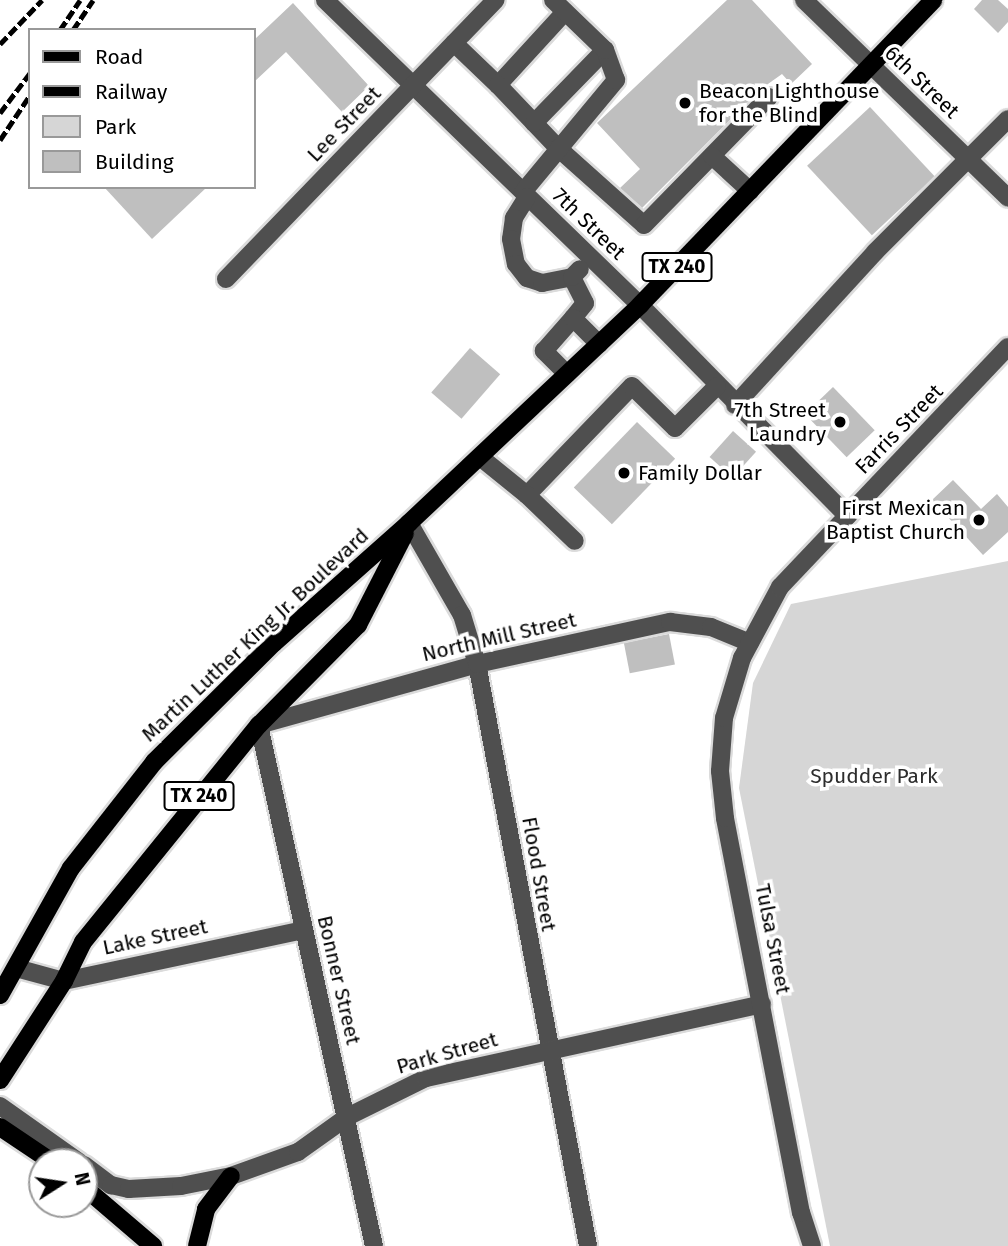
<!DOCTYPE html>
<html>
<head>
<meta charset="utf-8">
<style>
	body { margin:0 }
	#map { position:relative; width:1008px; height:1246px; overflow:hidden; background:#fff; font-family:"Fira Sans",sans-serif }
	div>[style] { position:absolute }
	.green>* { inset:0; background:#d6d6d6 }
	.building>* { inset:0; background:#bfbfbf; transform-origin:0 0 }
	.roads { filter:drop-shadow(2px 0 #dbdbdb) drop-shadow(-2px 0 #dbdbdb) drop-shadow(0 2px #dbdbdb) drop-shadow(0 -2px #dbdbdb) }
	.minor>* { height:18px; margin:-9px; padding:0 9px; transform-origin:9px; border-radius:9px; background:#4f4f4f }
	.major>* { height:18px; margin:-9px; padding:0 9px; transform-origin:9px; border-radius:9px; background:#000 }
	.rail>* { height:5px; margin-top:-2.5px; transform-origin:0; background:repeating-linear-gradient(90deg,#000 0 10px,transparent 0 13.5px) }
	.dots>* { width:19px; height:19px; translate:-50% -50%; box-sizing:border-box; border:4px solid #fff; border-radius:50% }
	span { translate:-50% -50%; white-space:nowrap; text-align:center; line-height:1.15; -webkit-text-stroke:7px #fff; paint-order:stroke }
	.shield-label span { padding:2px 5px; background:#fff; border:2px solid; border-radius:5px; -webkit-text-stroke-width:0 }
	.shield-label { font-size:19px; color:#000; font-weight:700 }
	.street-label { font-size:21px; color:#000 }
	.poi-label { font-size:21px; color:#000 }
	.left { translate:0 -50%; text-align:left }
	.right { translate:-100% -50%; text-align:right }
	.park-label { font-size:21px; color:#2d2d2d }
	.legend { position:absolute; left:28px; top:28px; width:228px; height:161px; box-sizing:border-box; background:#fff; border:2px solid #999; margin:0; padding:9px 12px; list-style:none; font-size:21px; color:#000 }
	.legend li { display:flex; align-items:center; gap:14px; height:35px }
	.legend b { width:35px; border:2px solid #999 }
	.north { position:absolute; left:28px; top:1148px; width:70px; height:70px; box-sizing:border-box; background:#fff; border:2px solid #999; border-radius:50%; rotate:78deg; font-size:19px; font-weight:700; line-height:28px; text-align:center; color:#000 }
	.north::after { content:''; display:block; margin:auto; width:24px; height:32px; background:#000; clip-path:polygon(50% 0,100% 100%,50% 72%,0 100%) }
</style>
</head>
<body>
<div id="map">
	<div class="green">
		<i style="clip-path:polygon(1008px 561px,1008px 1246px,830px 1246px,739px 788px,753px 683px,791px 604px)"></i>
	</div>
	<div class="building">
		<i style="clip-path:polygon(727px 0,752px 0,812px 64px,791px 84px,782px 74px,761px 89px,642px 208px,620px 188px,640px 169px,597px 123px)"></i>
		<i style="clip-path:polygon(982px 0,998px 0,1008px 9px,1008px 22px,998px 33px,974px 9px)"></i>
		<i style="clip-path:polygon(293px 3px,369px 86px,342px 112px,286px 52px,254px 82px,254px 40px)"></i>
		<i style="left:870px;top:107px;width:95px;height:86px;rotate:47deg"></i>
		<i style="clip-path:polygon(104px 187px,207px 187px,152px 239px)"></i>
		<i style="left:470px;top:348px;width:40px;height:59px;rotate:41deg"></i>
		<i style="left:833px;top:387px;width:60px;height:39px;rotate:46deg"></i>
		<i style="left:637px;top:422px;width:53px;height:91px;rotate:44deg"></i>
		<i style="left:733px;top:431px;width:31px;height:35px;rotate:42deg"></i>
		<i style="clip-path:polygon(953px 480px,981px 509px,997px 494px,1008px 507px,1008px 532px,983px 555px,932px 500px)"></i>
		<i style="left:669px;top:634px;width:31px;height:46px;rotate:79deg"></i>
	</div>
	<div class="roads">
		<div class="minor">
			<i style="left:325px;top:0;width:438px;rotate:44.1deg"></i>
			<i style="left:640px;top:305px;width:296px;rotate:45.5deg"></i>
			<i style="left:804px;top:0;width:284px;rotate:44.1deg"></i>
			<i style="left:454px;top:43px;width:61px;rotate:43.7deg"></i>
			<i style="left:498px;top:85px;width:99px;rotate:-47.5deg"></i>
			<i style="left:498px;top:85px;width:87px;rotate:46.4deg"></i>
			<i style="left:558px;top:148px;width:115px;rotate:41.8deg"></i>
			<i style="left:644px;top:225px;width:179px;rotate:-45.7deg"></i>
			<i style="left:534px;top:123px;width:102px;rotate:-45.8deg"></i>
			<i style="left:712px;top:156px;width:52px;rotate:42.6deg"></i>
			<i style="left:523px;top:192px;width:146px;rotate:-50.3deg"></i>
			<i style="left:616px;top:80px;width:32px;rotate:-110deg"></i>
			<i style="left:605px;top:50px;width:72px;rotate:-136.1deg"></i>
			<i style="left:527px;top:197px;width:25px;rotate:122deg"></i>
			<i style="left:514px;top:218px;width:21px;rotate:98deg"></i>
			<i style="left:511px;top:239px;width:25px;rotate:79deg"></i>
			<i style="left:516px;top:264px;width:18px;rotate:52deg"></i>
			<i style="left:527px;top:278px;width:16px;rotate:18deg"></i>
			<i style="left:542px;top:283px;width:31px;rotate:-11deg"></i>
			<i style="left:226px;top:279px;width:388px;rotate:-46deg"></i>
			<i style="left:573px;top:318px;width:19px;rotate:-51deg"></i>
			<i style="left:585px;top:303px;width:29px;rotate:-117deg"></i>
			<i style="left:572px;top:277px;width:11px;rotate:-45deg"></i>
			<i style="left:567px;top:374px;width:33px;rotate:-135deg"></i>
			<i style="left:544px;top:351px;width:44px;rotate:-48.7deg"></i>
			<i style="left:573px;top:318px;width:37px;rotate:45deg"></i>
			<i style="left:735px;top:405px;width:207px;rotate:-47.5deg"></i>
			<i style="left:875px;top:252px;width:188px;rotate:-45deg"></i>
			<i style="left:480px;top:457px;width:60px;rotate:39deg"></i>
			<i style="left:527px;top:495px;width:151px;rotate:-46.1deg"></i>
			<i style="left:632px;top:386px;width:60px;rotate:44.3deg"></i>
			<i style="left:675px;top:428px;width:59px;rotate:-45deg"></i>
			<i style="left:527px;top:495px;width:66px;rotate:43.8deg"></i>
			<i style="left:409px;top:523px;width:106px;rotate:60.1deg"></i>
			<i style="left:462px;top:615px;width:51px;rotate:73deg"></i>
			<i style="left:477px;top:664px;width:592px;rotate:79.2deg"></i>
			<i style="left:16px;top:968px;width:50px;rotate:15.2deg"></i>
			<i style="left:64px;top:981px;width:245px;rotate:-12deg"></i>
			<i style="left:0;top:1106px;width:97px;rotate:35.3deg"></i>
			<i style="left:84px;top:1165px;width:34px;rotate:37deg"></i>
			<i style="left:111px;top:1185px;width:18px;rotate:13deg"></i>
			<i style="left:129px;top:1189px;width:52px;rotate:-3.3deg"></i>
			<i style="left:181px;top:1186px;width:51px;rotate:-11.3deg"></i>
			<i style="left:231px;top:1176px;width:71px;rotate:-19.7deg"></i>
			<i style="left:298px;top:1152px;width:60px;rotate:-35.5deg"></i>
			<i style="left:347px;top:1117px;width:88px;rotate:-26.3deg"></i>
			<i style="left:426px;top:1078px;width:344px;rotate:-12.4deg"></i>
			<i style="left:374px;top:1246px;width:534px;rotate:-102.45deg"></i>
			<i style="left:259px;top:725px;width:226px;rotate:-15.6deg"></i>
			<i style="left:477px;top:664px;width:198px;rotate:-12.3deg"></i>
			<i style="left:670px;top:622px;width:41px;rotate:7deg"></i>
			<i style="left:711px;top:627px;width:42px;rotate:22.3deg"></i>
			<i style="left:812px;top:1246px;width:35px;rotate:-108deg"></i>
			<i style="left:801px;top:1213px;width:402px;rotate:-100.9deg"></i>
			<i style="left:725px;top:818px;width:47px;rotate:-96.1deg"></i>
			<i style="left:720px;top:771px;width:53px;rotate:-85.7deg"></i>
			<i style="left:724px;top:718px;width:63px;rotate:-73.3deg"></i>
			<i style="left:742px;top:658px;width:81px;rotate:-61.8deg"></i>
			<i style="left:780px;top:587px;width:331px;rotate:-46.5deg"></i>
		</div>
		<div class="major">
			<i style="left:0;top:995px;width:145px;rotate:-60.8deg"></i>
			<i style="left:71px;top:868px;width:135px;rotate:-51.9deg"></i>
			<i style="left:154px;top:762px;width:169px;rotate:-44.8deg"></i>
			<i style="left:274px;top:643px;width:181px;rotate:-41.6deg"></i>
			<i style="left:409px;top:523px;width:318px;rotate:-43.3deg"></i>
			<i style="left:640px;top:305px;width:423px;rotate:-46.1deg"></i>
			<i style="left:0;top:1080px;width:118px;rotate:-57.1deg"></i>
			<i style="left:64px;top:981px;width:43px;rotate:-64deg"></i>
			<i style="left:83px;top:942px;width:279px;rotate:-51deg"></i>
			<i style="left:259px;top:725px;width:141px;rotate:-45.3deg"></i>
			<i style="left:358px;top:625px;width:103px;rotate:-62.9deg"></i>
			<i style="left:0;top:1127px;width:63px;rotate:33.9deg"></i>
			<i style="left:84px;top:1187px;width:91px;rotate:40.5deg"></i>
			<i style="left:197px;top:1246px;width:38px;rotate:-76deg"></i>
			<i style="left:206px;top:1209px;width:41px;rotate:-52.9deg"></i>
		</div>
	</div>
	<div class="rail">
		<i style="left:60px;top:30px;width:36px;rotate:-56deg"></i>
		<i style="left:73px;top:30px;width:36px;rotate:-56deg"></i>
		<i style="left:0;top:44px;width:61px;rotate:-46.3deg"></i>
		<i style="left:0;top:113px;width:50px;rotate:-53.1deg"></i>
		<i style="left:0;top:140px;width:54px;rotate:-56.3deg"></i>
	</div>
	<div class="dots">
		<i style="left:685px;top:103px;background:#000"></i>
		<i style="left:840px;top:422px;background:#000"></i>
		<i style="left:624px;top:473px;background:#000"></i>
		<i style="left:979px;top:520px;background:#000"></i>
	</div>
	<div class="shield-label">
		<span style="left:677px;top:267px">TX 240</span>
		<span style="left:199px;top:796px">TX 240</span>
	</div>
	<div class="street-label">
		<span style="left:922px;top:82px;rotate:44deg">6th Street</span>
		<span style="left:344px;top:124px;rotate:-46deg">Lee Street</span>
		<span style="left:589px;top:224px;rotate:44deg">7th Street</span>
		<span style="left:899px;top:429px;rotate:-46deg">Farris Street</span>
		<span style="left:255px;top:635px;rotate:-43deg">Martin Luther King Jr. Boulevard</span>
		<span style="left:499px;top:637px;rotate:-13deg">North Mill Street</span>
		<span style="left:539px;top:874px;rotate:80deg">Flood Street</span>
		<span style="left:155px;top:937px;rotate:-12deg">Lake Street</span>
		<span style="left:773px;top:939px;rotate:79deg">Tulsa Street</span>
		<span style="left:339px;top:980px;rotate:77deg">Bonner Street</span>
		<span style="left:447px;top:1053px;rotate:-16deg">Park Street</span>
	</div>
	<div class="poi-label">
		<span class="left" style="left:699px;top:103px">Beacon Lighthouse<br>for the Blind</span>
		<span class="right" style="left:826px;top:422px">7th Street<br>Laundry</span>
		<span class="left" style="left:638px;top:473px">Family Dollar</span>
		<span class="right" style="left:965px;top:520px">First Mexican<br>Baptist Church</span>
	</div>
	<div class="park-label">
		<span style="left:874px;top:776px">Spudder Park</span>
	</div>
	<ul class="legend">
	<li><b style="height:9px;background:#000"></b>Road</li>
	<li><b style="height:9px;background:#000"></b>Railway</li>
	<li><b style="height:19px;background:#d6d6d6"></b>Park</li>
	<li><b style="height:19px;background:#bfbfbf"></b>Building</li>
	</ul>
	<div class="north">N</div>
</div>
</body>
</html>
